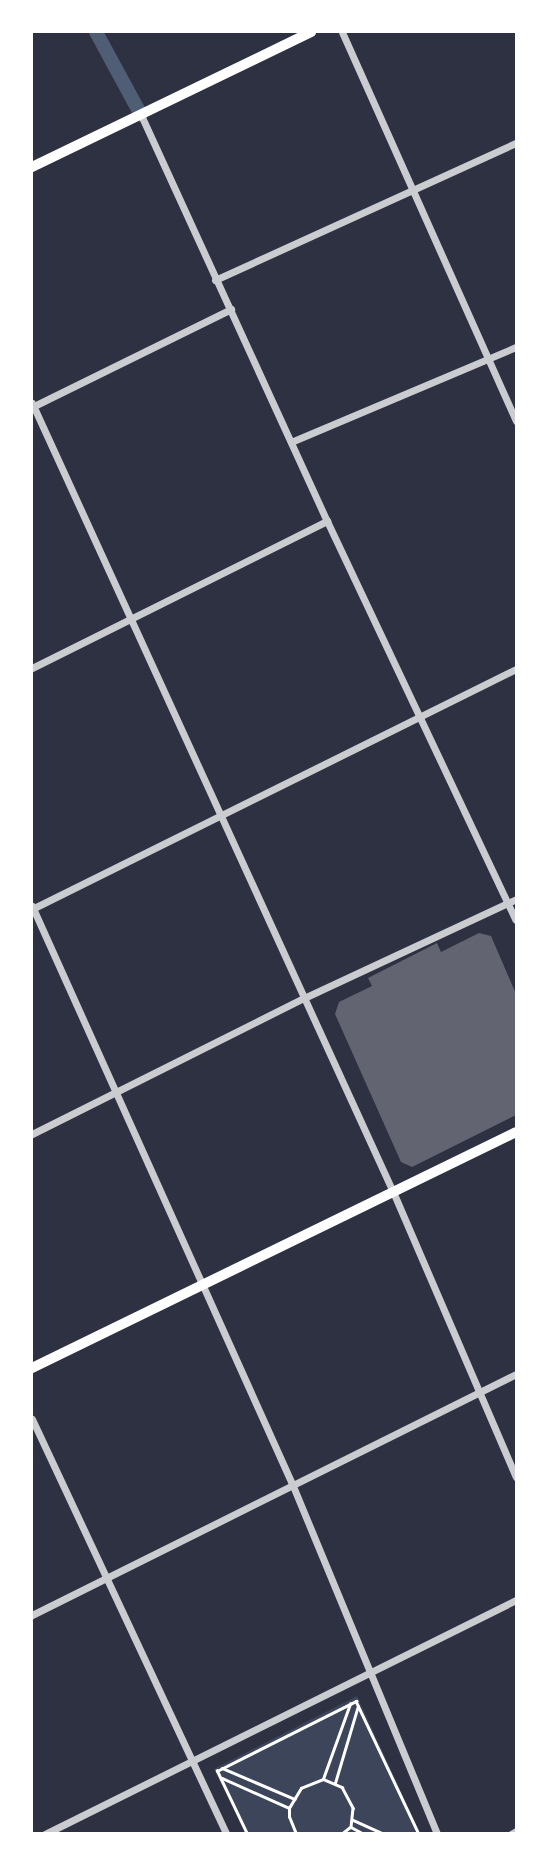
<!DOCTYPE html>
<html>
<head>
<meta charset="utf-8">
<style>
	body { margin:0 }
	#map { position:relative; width:548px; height:1865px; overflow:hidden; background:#2d3142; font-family:"Alegreya Sans",sans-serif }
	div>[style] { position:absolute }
	.green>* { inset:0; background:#3c4559 }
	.canal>* { height:14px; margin:-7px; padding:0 7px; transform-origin:7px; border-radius:7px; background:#4f5d75 }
	.building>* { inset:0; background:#626471 }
	.path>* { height:2.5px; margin:-1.25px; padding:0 1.25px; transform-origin:1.25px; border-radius:1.25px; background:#fff }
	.minor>* { height:7px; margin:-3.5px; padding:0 3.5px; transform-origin:3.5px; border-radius:3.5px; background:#caccd0 }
	.secondary>* { height:10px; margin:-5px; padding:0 5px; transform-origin:5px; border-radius:5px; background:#fff }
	span { translate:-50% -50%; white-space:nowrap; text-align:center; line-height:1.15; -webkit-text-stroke:7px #fff; paint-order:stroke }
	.frame { position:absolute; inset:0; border:33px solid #fff; pointer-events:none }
</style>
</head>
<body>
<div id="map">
	<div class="green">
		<i style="clip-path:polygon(357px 1696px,420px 1833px,245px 1833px,214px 1769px)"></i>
	</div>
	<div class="canal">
		<i style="left:96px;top:32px;width:94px;rotate:61.5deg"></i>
	</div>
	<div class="building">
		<i style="clip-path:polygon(479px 933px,491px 936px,516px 994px,516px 1115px,412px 1167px,401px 1162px,335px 1014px,339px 1002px,372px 986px,368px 978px,437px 943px,441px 952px)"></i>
	</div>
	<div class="path">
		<i style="left:222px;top:1768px;width:79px;rotate:23deg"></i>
		<i style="left:222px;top:1778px;width:73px;rotate:24.1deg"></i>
		<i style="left:323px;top:1779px;width:80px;rotate:-70.2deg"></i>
		<i style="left:335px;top:1783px;width:80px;rotate:-73.4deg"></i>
		<i style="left:353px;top:1820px;width:34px;rotate:24deg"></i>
		<i style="left:351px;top:1827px;width:15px;rotate:28deg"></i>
		<i style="left:247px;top:1834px;width:70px;rotate:-115.5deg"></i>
		<i style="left:217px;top:1771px;width:156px;rotate:-26.7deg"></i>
		<i style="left:356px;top:1701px;width:147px;rotate:64.7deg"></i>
		<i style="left:296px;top:1834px;width:18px;rotate:-112deg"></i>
		<i style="left:289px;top:1817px;width:9px;rotate:-90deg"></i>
		<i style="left:289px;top:1808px;width:23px;rotate:-59deg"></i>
		<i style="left:301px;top:1788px;width:24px;rotate:-22deg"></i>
		<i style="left:323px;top:1779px;width:21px;rotate:23deg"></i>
		<i style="left:342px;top:1787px;width:24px;rotate:62deg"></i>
		<i style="left:353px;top:1808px;width:19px;rotate:96deg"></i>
		<i style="left:351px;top:1827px;width:11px;rotate:142deg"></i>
	</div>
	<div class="minor">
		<i style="left:342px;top:32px;width:426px;rotate:65.9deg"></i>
		<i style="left:141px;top:115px;width:447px;rotate:65.4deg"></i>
		<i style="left:327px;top:521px;width:441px;rotate:64.7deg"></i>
		<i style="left:215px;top:280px;width:331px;rotate:-24.5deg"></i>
		<i style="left:32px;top:403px;width:870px;rotate:65.41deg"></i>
		<i style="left:394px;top:1194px;width:308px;rotate:66.7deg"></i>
		<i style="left:32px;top:407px;width:222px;rotate:-26.2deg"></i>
		<i style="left:291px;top:442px;width:244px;rotate:-22.9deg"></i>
		<i style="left:32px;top:668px;width:330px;rotate:-26.5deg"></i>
		<i style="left:32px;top:906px;width:636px;rotate:65.77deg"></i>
		<i style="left:293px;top:1486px;width:377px;rotate:67.5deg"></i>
		<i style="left:32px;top:909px;width:540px;rotate:-26.38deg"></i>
		<i style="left:32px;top:1134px;width:304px;rotate:-26.6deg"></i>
		<i style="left:304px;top:998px;width:234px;rotate:-25deg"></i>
		<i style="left:32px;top:1419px;width:458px;rotate:64.9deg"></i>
		<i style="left:32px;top:1615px;width:541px;rotate:-26.47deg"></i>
		<i style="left:45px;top:1834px;width:526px;rotate:-26.42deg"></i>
		<i style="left:511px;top:1834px;width:6px;rotate:-31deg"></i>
	</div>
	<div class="secondary">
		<i style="left:32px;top:167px;width:310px;rotate:-25.8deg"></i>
		<i style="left:32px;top:1368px;width:538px;rotate:-25.99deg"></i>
	</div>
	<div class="frame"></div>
</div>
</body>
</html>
